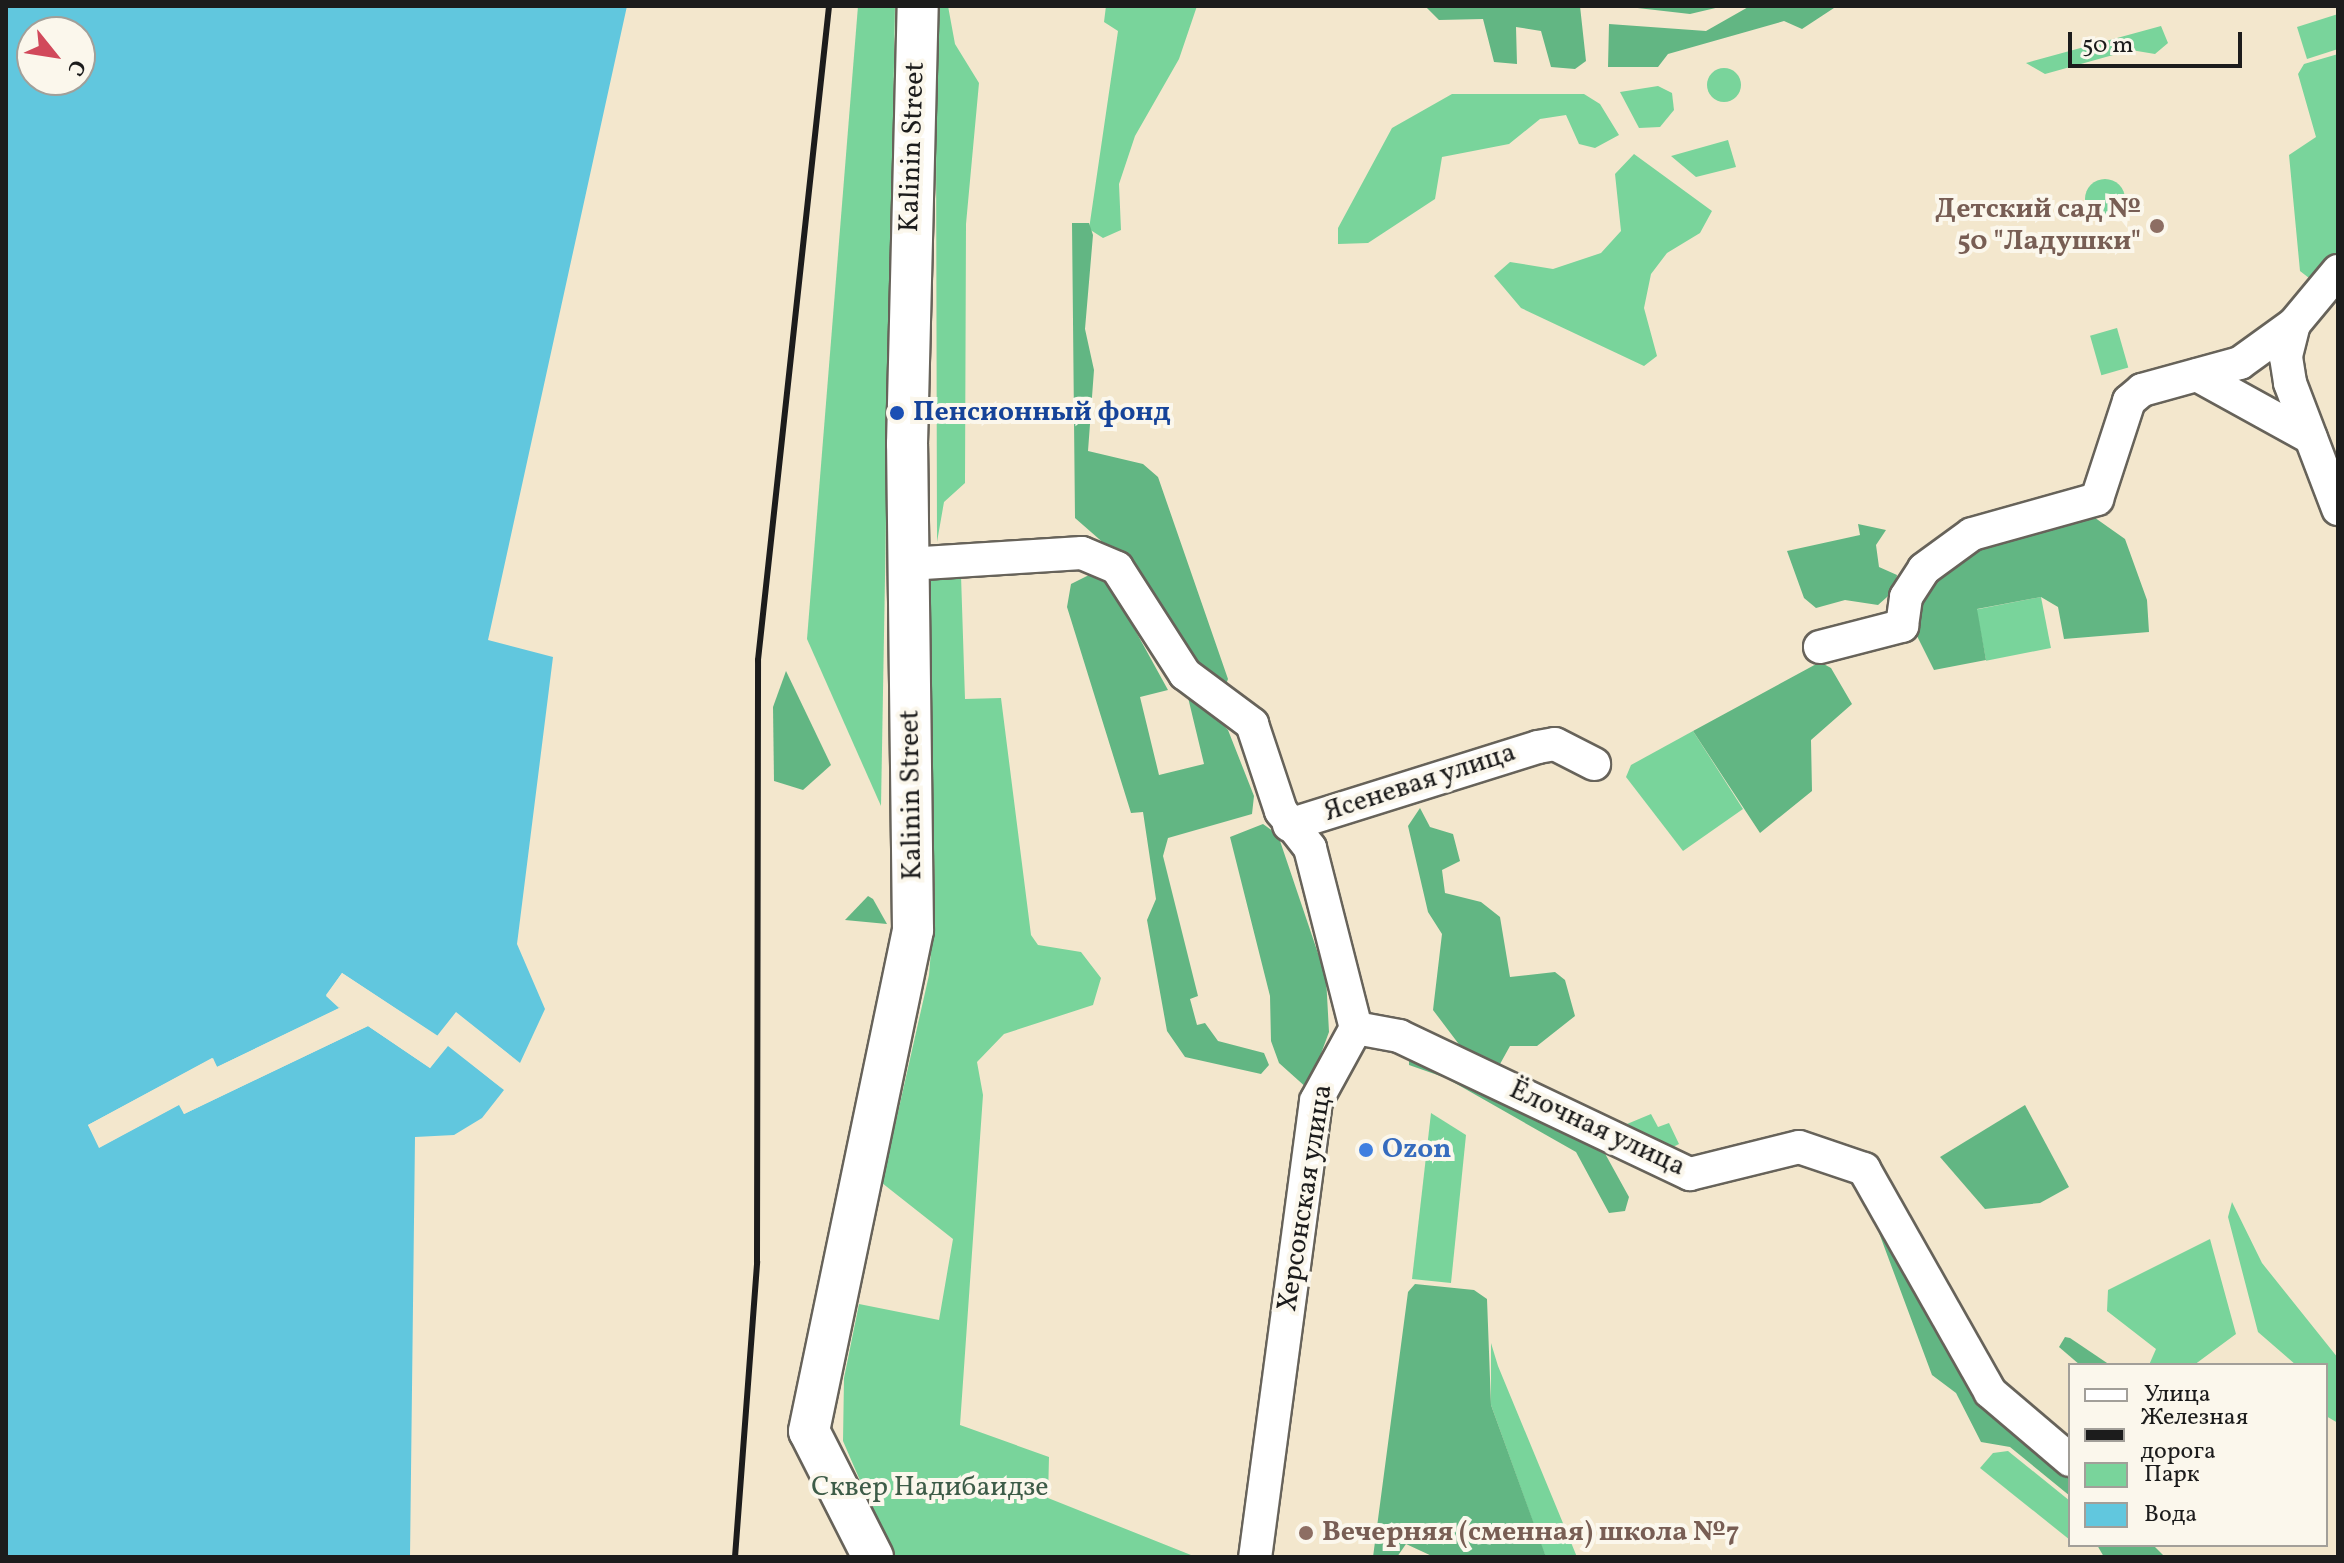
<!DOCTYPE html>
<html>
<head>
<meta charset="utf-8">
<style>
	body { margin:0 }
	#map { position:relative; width:2344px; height:1563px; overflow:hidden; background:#f3e7cd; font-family:Vollkorn,serif }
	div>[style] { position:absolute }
	.green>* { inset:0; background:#79d49b; transform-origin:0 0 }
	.round { border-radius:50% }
	.forest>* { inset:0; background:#62b683 }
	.water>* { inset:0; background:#61c7de }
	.pier>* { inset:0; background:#f3e7cd }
	.roads { filter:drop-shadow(2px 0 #67635a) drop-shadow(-2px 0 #67635a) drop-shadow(0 2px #67635a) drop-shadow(0 -2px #67635a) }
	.minor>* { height:32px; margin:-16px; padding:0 16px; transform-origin:16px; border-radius:16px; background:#fff }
	.major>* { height:40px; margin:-20px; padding:0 20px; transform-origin:20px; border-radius:20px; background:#fff }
	.rail>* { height:6px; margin:-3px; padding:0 3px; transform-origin:3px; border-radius:3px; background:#1c1c1c }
	.dots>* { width:22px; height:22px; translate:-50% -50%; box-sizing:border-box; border:4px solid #fbf7ec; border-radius:50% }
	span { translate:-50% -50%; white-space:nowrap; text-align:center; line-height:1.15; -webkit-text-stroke:8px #fbf7ec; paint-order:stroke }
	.street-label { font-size:28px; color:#1c1c1c }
	.education-label { font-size:28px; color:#785e54; font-weight:700 }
	.right { translate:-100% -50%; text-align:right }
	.left { translate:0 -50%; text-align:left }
	.transit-label { font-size:28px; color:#164399; font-weight:700 }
	.shop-label { font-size:28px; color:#366cbe; font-weight:700 }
	.park-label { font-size:28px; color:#3d5c48 }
	.frame { position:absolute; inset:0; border:8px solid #1c1c1c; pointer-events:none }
	.legend { position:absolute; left:2068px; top:1363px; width:260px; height:184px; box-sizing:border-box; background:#fbf7ec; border:2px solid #a29f99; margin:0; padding:10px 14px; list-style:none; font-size:24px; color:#1c1c1c }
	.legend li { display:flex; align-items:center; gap:16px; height:40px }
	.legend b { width:40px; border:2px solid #a29f99 }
	.north { position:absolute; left:16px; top:16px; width:80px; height:80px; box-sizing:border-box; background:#fbf7ec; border:2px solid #a29f99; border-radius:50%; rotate:120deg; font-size:22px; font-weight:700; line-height:32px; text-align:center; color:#1c1c1c }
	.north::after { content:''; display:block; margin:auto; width:28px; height:36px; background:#d1495b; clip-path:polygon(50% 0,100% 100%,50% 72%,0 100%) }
	.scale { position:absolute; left:2068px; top:32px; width:174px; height:36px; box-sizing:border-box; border:4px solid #1c1c1c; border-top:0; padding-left:10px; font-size:24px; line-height:28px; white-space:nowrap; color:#1c1c1c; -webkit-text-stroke:6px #fbf7ec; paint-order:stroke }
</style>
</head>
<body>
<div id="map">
	<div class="green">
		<i style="clip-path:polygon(858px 6px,895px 6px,881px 806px,807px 639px)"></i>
		<i style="clip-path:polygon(926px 6px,948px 6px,955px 44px,979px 83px,966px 224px,965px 483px,944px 502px,937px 542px,936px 123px)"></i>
		<i style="clip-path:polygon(1106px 6px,1197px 6px,1179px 59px,1135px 136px,1119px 184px,1121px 230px,1103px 238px,1089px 229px,1118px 31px,1104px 22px)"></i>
		<i style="clip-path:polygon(2338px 14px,2338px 49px,2307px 59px,2297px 27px)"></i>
		<i style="clip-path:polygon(2161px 26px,2168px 43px,2155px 54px,2131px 50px,2045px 74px,2026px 63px)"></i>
		<i style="clip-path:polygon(2338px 54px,2338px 253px,2309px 278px,2300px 271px,2289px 155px,2316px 137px,2298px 74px,2304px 64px)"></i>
		<i class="round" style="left:1707px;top:68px;width:34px;height:34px"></i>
		<i style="clip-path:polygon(1658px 86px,1672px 93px,1674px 110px,1660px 127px,1639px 128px,1620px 92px)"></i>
		<i style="clip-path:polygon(1452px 94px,1584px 94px,1600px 104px,1619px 135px,1595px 148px,1579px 144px,1566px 115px,1540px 119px,1509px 144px,1442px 157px,1435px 199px,1368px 243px,1338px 244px,1338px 228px,1392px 128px)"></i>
		<i style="clip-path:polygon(1728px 140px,1736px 167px,1696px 177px,1671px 156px)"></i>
		<i style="clip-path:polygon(1634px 154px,1712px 211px,1700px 233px,1667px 253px,1651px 274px,1644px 308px,1657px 356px,1644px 366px,1521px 308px,1494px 276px,1510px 262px,1553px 269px,1601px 253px,1621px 231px,1615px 174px)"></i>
		<i class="round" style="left:2085px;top:179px;width:40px;height:40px"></i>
		<i style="left:2117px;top:328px;width:41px;height:28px;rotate:74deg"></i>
		<i style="clip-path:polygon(961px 575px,965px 699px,1001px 698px,1031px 935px,1038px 945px,1081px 952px,1101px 978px,1093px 1005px,1004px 1034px,977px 1062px,983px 1095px,960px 1425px,1049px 1457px,1048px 1498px,1196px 1557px,893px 1557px,843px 1441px,844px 1378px,859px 1304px,939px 1320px,953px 1239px,882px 1183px,929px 975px,935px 902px,928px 580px)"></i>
		<i style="left:2041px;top:597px;width:52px;height:66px;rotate:79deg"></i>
		<i style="clip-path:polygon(1693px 731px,1743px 809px,1683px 851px,1626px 777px,1631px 765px)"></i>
		<i style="clip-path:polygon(1431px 1113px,1466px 1135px,1451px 1283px,1412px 1279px)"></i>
		<i style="clip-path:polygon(1651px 1114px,1658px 1127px,1669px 1123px,1679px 1144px,1671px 1148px,1627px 1124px)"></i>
		<i style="clip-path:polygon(2232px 1202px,2262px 1263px,2338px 1358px,2338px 1423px,2326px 1416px,2326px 1365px,2296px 1365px,2258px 1332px,2228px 1217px)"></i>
		<i style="clip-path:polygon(2210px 1239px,2236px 1334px,2194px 1365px,2149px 1365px,2156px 1349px,2107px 1311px,2108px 1290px)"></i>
		<i style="clip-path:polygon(1491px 1343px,1498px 1366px,1577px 1557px,1546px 1557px,1543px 1550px,1491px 1405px)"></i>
		<i style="clip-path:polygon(2008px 1451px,2070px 1501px,2070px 1540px,1980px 1468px,1993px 1453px)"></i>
	</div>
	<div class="forest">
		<i style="clip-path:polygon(1425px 6px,1580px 6px,1586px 61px,1575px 69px,1551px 67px,1541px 31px,1516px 27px,1517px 64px,1494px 62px,1483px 19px,1439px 20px)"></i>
		<i style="clip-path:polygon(1620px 6px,1724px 6px,1690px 14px)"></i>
		<i style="clip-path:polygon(1750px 6px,1837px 6px,1802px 29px,1784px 21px,1668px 54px,1658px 67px,1608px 67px,1609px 24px,1706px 31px)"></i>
		<i style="clip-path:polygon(1072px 223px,1089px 223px,1093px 235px,1085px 329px,1094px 370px,1088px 451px,1143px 464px,1158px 477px,1228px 679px,1224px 690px,1215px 690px,1123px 560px,1075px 518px)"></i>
		<i style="clip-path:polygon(2091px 515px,2125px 539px,2147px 600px,2149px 632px,2064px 639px,2058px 607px,2041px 597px,1977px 609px,1986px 660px,1934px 670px,1913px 628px,1919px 594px,1932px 578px,1981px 543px)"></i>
		<i style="clip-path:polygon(1858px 524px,1886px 530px,1876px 545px,1879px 567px,1897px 575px,1895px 590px,1878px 605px,1845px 600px,1816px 608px,1804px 598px,1787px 551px,1860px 535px)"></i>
		<i style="clip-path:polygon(1091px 574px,1107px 579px,1168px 690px,1140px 697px,1159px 775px,1204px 764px,1185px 685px,1228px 730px,1254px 796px,1252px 814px,1168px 838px,1163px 856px,1198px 996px,1190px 999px,1197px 1025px,1205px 1023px,1218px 1041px,1264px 1053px,1269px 1065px,1261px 1074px,1185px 1057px,1167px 1031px,1147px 920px,1156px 899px,1143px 812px,1131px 813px,1067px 607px,1071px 584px)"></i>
		<i style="clip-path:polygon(1820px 662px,1831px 668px,1852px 704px,1811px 740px,1812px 791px,1760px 833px,1693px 731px)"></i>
		<i style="clip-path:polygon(786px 671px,831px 765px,803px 790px,774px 781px,773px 707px)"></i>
		<i style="clip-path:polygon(1420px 808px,1430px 827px,1453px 834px,1460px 861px,1442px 870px,1445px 893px,1481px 902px,1500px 917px,1510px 977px,1555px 972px,1565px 980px,1575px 1016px,1537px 1046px,1510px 1046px,1500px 1064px,1461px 1047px,1433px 1010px,1442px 934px,1428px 912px,1408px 826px)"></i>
		<i style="clip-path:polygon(1263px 824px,1278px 835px,1326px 977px,1329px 1032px,1308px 1089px,1279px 1063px,1271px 1041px,1270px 996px,1230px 837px)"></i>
		<i style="clip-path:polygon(868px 896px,873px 899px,887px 924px,845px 920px)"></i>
		<i style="clip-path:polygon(1409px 1053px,1597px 1139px,1629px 1197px,1625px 1211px,1609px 1213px,1576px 1152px,1446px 1078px,1409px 1065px)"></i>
		<i style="clip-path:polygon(2025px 1105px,2069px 1187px,2040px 1203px,1985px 1209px,1940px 1157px)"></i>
		<i style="clip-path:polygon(1869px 1206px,1963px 1379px,2070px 1475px,2070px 1496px,2010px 1447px,1981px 1442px,1956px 1393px,1932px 1375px)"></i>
		<i style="clip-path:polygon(1415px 1284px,1474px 1290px,1487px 1299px,1491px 1405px,1546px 1557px,1434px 1557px,1406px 1544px,1397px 1557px,1373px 1557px,1408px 1292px)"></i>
		<i style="clip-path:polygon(2065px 1337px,2070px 1338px,2110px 1365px,2080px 1365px,2059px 1347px)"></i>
		<i style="clip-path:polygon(2097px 1545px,2153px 1545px,2165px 1557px,2104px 1557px)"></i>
	</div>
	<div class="water">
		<i style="clip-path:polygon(evenodd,6px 6px,627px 6px,488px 640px,553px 657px,517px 944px,545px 1009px,520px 1063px,456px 1013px,438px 1036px,342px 973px,326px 995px,340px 1008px,217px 1067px,213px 1058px,88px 1125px,100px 1147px,180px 1104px,184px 1114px,368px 1026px,430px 1068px,448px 1045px,504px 1090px,482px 1118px,454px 1135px,415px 1137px,410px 1557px,6px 1557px,6px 6px,32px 32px,80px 32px,80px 80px,32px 80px,32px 32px)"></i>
	</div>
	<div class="pier">
		<i style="clip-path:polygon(342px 973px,437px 1036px,456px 1012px,520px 1063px,456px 1018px,436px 1040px,343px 978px,331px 995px,342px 1011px,218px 1071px,211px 1063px,93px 1127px,101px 1142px,178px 1101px,186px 1109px,367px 1022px,429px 1063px,450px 1042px,504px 1090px,448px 1046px,430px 1068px,368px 1026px,184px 1114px,179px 1105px,99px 1148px,88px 1125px,212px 1058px,217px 1067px,339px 1008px,326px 996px)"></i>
	</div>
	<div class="roads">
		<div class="minor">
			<i style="left:2294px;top:324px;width:34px;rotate:104deg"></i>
			<i style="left:2286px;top:357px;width:26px;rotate:81deg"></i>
			<i style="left:2290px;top:383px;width:135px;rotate:69.1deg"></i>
			<i style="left:2197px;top:375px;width:130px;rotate:28.9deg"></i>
			<i style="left:908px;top:564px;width:174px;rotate:-3.6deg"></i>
			<i style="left:1082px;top:553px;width:38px;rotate:23deg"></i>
			<i style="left:1117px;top:568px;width:126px;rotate:57.3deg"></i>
			<i style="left:1185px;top:674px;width:84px;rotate:36.7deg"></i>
			<i style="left:1252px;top:724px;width:92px;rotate:71.6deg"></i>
			<i style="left:1281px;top:811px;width:47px;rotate:51.9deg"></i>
			<i style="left:1310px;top:848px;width:186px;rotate:75.7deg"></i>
			<i style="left:1356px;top:1028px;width:83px;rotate:118.7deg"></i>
			<i style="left:1316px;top:1101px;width:460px;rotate:97.6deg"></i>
			<i style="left:1820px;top:647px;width:85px;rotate:-14.4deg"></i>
			<i style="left:1902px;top:626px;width:29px;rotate:-82deg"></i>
			<i style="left:1906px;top:597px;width:33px;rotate:-57deg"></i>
			<i style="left:1924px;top:569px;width:59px;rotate:-36.1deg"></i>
			<i style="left:1972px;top:534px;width:130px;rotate:-15.6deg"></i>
			<i style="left:2097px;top:499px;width:103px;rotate:-71.9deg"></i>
			<i style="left:2129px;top:401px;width:17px;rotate:-40deg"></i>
			<i style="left:2142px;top:390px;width:102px;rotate:-15.4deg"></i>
			<i style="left:2240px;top:363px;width:67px;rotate:-35.8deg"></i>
			<i style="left:2294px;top:324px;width:69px;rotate:-50.3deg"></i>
			<i style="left:1289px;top:825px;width:261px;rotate:-17.4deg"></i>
			<i style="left:1538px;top:747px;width:17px;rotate:-10deg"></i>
			<i style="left:1555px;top:744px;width:44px;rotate:27.1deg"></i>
			<i style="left:1356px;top:1028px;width:44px;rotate:10.5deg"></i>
			<i style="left:1399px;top:1036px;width:322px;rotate:25.4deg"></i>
			<i style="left:1690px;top:1174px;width:112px;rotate:-13.9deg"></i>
			<i style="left:1799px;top:1147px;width:69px;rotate:18.7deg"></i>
			<i style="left:1864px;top:1169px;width:256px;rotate:60.5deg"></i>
			<i style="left:1990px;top:1392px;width:105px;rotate:40.4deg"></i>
		</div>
		<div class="major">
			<i style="left:873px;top:1557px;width:141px;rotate:-116.9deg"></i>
			<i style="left:809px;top:1431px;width:512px;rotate:-78.27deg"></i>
			<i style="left:913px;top:930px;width:486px;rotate:-90.7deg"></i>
			<i style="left:907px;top:444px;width:438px;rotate:-88.6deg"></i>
		</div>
	</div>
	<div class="rail">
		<i style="left:735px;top:1557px;width:296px;rotate:-85.7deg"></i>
		<i style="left:757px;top:1262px;width:602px;rotate:-89.9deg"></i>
		<i style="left:758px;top:660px;width:658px;rotate:-83.8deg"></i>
	</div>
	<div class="dots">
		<i style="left:2157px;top:226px;background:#8d6e63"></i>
		<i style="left:897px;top:413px;background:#1a4fb4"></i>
		<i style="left:1366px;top:1150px;background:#3f7fe0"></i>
		<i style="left:1306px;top:1533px;background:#8d6e63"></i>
	</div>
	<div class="street-label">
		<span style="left:913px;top:147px;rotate:-88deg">Kalinin Street</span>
		<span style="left:1420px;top:783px;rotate:-18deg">Ясеневая улица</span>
		<span style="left:912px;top:795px;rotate:-91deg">Kalinin Street</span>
		<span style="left:1597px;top:1129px;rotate:25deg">Ёлочная улица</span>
		<span style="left:1306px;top:1198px;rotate:-81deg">Херсонская улица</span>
	</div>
	<div class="education-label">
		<span class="right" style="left:2141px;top:226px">Детский сад №<br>50 "Ладушки"</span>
		<span class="left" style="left:1322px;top:1533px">Вечерняя (сменная) школа №7</span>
	</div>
	<div class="transit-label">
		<span class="left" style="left:913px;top:413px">Пенсионный фонд</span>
	</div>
	<div class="shop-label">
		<span class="left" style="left:1382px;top:1150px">Ozon</span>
	</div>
	<div class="park-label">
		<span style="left:930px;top:1488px">Сквер Надибаидзе</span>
	</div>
	<div class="frame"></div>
	<ul class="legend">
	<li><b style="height:10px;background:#fff"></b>Улица</li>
	<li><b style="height:10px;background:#1c1c1c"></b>Железная дорога</li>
	<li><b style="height:22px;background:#79d49b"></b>Парк</li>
	<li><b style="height:22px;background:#61c7de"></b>Вода</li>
	</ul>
	<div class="north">С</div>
	<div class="scale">50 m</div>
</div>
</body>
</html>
